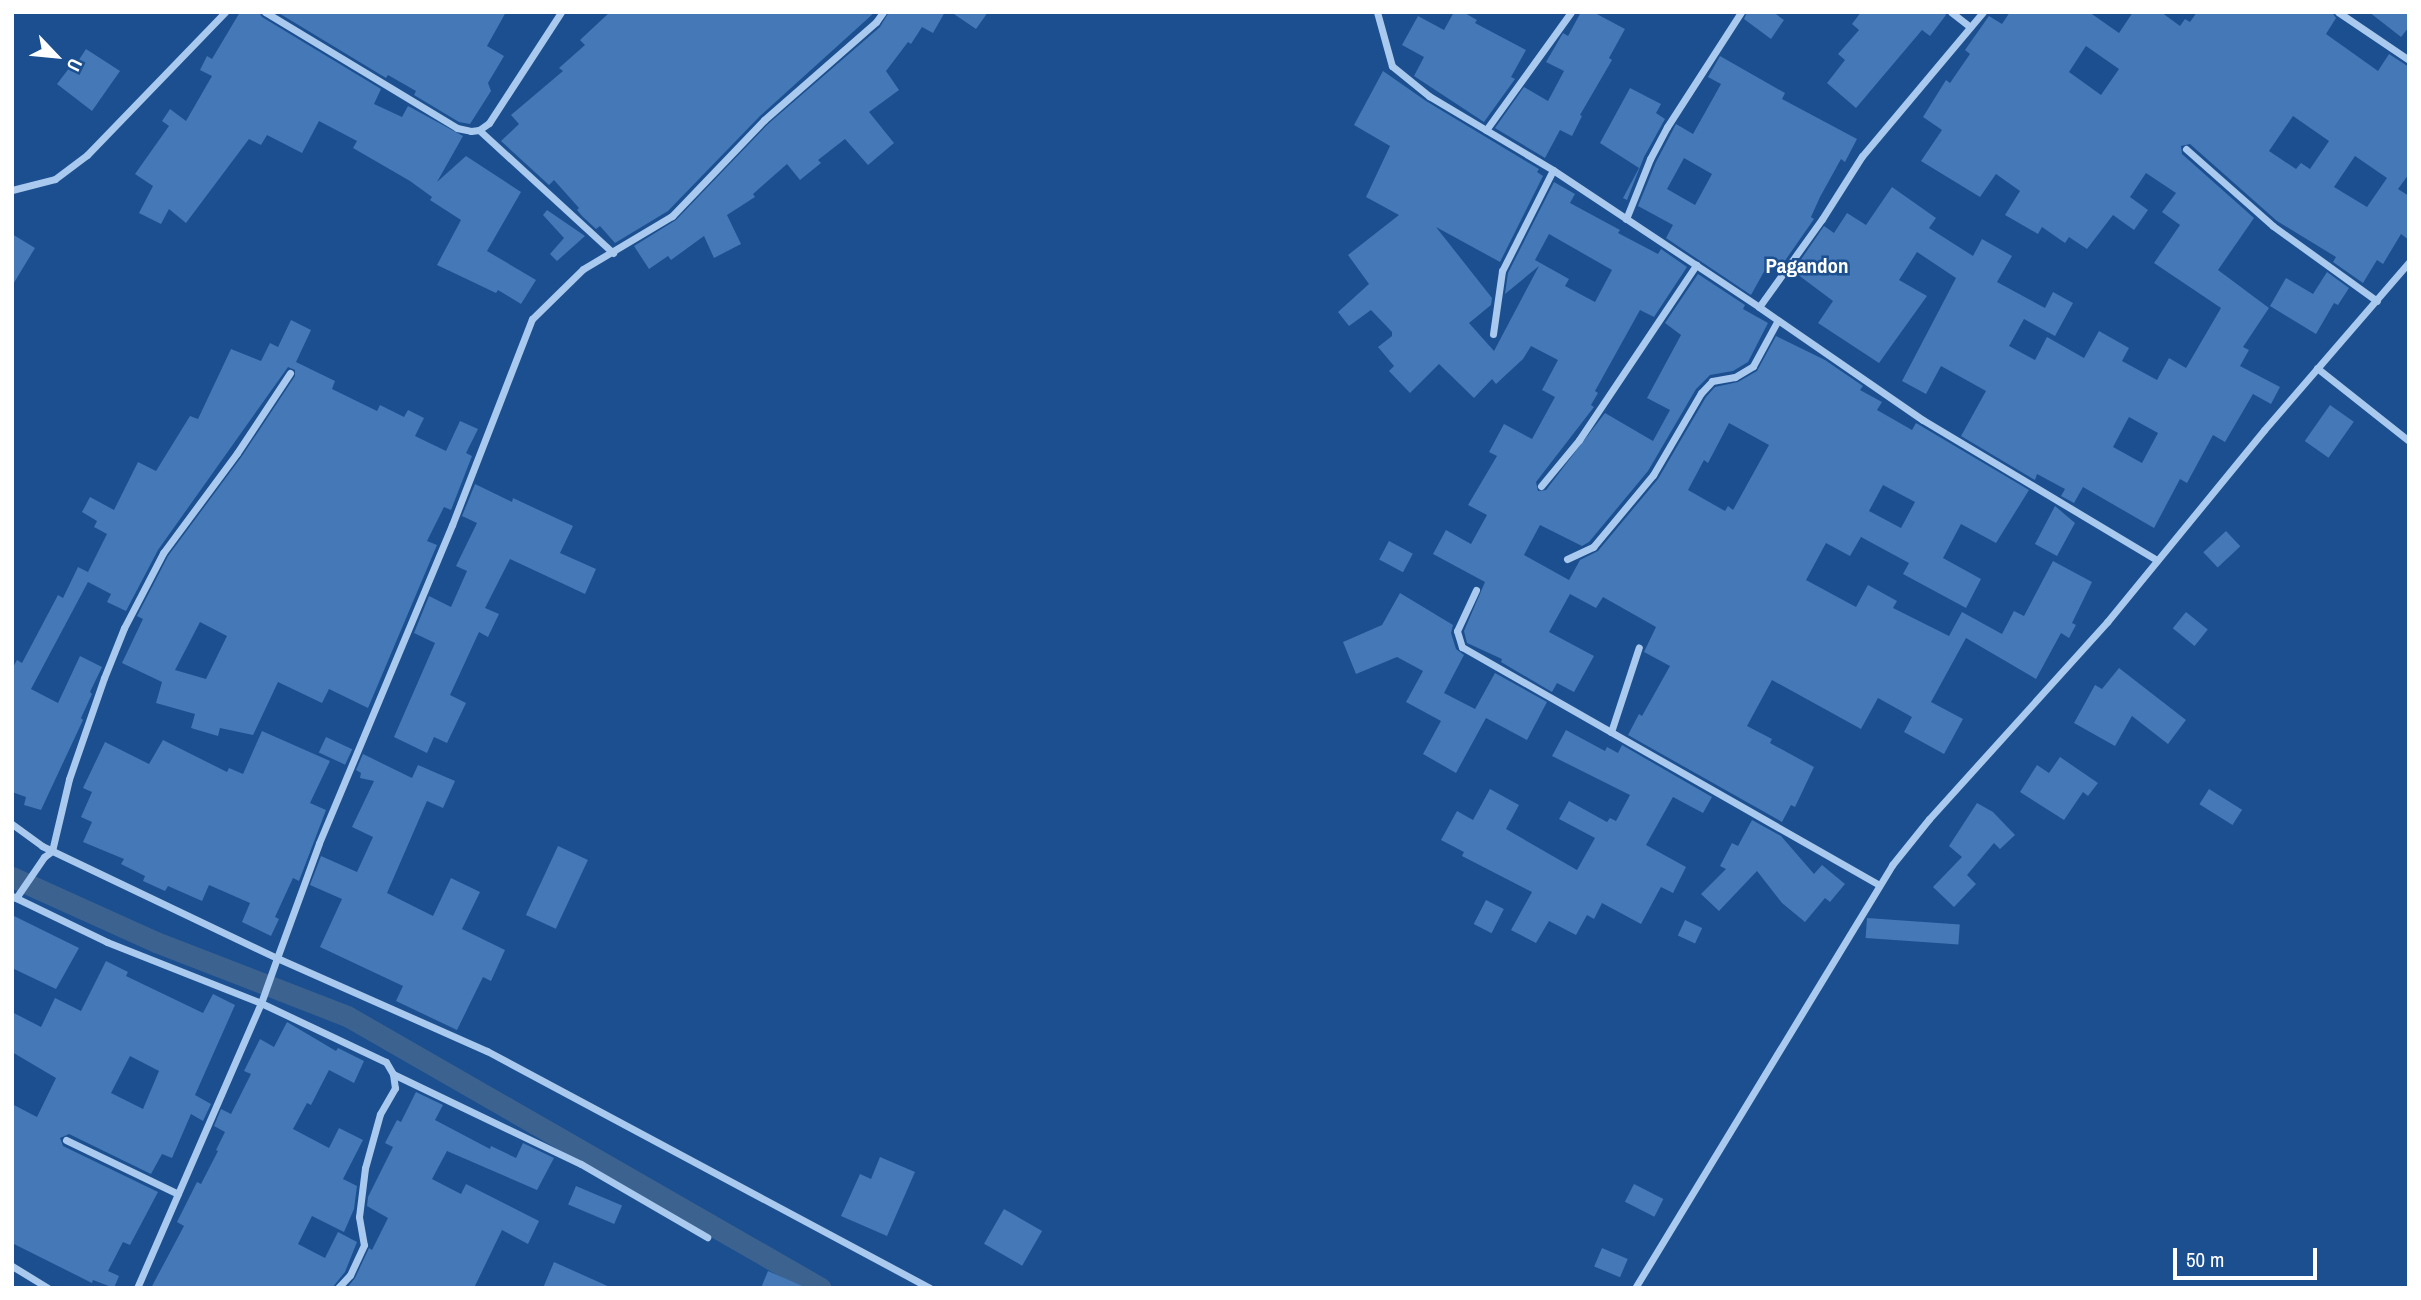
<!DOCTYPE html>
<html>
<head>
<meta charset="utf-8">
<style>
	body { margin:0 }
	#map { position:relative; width:2421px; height:1300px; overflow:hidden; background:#1b4f8f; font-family:"Archivo Narrow",sans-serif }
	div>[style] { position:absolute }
	.canal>* { height:21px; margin:-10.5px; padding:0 10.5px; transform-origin:10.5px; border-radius:10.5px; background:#3c6290 }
	.building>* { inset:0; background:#4478b7; transform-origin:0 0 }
	.minor>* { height:7px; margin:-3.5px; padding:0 3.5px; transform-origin:3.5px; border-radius:3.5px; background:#a9c9ee }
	span { translate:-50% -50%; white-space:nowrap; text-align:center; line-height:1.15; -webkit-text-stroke:5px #1b4f8f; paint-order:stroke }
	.quarter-label { font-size:21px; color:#fff; font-weight:700 }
	.frame { position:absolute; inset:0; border:14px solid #fff; pointer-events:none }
	.north { position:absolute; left:21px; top:21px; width:70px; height:70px; -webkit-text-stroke:5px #1b4f8f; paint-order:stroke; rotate:116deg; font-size:19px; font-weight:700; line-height:28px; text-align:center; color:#fff }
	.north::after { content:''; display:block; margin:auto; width:24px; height:32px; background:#fff; clip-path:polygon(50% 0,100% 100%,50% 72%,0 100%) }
	.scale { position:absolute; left:2173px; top:1248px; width:144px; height:32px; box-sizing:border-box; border:4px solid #fff; border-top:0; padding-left:9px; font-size:21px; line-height:24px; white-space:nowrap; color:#fff; -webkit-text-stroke:5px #1b4f8f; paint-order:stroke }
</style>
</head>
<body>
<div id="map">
	<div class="canal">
		<i style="left:12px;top:877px;width:158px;rotate:24.3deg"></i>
		<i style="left:156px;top:942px;width:205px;rotate:21.2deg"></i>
		<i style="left:347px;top:1016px;width:546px;rotate:29.85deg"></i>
	</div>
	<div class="building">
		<i style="clip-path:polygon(240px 12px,259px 12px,262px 17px,381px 89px,374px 104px,402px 117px,408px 106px,463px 136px,437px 182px,466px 156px,521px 192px,487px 251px,536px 280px,521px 304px,498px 290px,496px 293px,437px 265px,461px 220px,430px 200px,432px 197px,410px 181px,353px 148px,357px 141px,319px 121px,302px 153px,267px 135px,261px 145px,249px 139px,186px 223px,169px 209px,161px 224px,139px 213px,153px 186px,135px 174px,169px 126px,162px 121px,170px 109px,186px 121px,212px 76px,200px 70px,207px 56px,212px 59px)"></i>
		<i style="clip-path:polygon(277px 12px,506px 12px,487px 46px,504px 56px,488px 83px,491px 91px,470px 124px,459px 122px,414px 95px,416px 91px,388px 75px,386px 78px)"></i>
		<i style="clip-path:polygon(610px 12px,875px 12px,760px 116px,668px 211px,615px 243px,600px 226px,596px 229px,582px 216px,577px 210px,579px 208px,554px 180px,549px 185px,501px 141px,519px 124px,511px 115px,563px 71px,559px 68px,585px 45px,580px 40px)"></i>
		<i style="clip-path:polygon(889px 12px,945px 12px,933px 33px,922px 27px,911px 44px,908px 42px,886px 71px,899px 90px,869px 112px,894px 143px,868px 165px,845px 139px,818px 160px,821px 163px,800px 180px,787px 164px,753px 194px,755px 197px,727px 215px,741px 244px,714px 258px,704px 236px,671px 260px,668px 256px,649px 269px,634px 246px,676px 220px,768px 124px,880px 27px)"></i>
		<i style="clip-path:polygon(951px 12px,988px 12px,976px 29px)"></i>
		<i style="clip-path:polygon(1454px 12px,1463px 12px,1477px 20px,1475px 23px,1526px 50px,1511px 77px,1515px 79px,1484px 122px,1414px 76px,1424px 57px,1402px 45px,1418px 16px,1444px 30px)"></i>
		<i style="clip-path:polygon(1581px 12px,1593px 12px,1625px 29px,1609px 58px,1612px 60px,1580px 115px,1582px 116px,1572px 136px,1560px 130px,1545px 158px,1495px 128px,1524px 87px,1548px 101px,1564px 71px,1546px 62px,1563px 33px,1568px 36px)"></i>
		<i style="clip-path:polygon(1747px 12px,1773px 12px,1784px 20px,1771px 39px,1744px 19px)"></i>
		<i style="clip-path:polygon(1861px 12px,1945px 12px,1946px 15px,1930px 36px,1922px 30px,1856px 108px,1827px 83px,1845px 60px,1838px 54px,1859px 30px,1852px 24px)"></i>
		<i style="clip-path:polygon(evenodd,2010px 12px,2089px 12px,2119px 33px,2133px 12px,2161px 12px,2180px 26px,2185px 19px,2190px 22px,2197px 12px,2332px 12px,2336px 18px,2326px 34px,2378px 71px,2389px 54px,2409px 67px,2409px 174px,2398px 189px,2409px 196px,2409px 240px,2401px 234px,2383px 264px,2377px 260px,2363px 283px,2333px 262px,2336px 257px,2277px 221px,2190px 144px,2181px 146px,2182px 154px,2254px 218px,2218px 270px,2269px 308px,2243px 347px,2249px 350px,2240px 366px,2280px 387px,2271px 404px,2253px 394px,2225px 442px,2213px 435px,2187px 483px,2180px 479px,2154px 528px,2083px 487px,2074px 503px,2061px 496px,2065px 489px,2037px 474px,2035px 480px,1961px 436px,1986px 391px,1941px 366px,1926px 394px,1902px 381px,1956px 278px,1917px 252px,1899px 280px,1927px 296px,1879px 363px,1818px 323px,1833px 301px,1793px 271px,1824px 226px,1834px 233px,1847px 213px,1866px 225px,1892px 187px,1936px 218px,1929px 228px,1973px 256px,1982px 239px,2012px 256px,1997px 282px,2045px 308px,2053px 292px,2073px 303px,2055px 336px,2024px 319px,2009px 346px,2035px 360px,2047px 337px,2084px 358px,2099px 331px,2129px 348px,2122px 361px,2157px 380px,2169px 358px,2186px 368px,2221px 308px,2154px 263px,2180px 225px,2162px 212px,2176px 193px,2146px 173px,2130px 197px,2148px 210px,2134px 230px,2113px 215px,2087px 249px,2069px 237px,2065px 243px,2042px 227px,2038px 234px,2005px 215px,2020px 191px,1996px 174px,1980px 197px,1921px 161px,1942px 130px,1923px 117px,1946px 80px,1950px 83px,1970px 54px,1965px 50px,1989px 16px,2002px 24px,2010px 12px,2086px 46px,2119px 69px,2101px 95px,2069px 72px,2086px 46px,2010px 12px,2293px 116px,2329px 141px,2310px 169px,2301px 163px,2296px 169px,2269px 151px,2293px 116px,2010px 12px,2355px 156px,2387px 178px,2367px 207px,2334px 187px,2355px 156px,2010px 12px,2129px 417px,2158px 433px,2142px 463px,2113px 447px,2129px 417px)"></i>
		<i style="clip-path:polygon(2369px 12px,2409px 12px,2409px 27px,2401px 37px)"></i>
		<i style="clip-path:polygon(86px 49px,120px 71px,92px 111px,57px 84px,70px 67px,73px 69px)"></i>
		<i style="clip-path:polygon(evenodd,1720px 56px,1785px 93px,1782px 99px,1857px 139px,1845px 162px,1841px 159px,1820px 197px,1811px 217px,1814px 219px,1782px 265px,1771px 259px,1751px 295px,1666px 238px,1673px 225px,1638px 206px,1656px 162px,1676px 124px,1693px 134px,1721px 84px,1708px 77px,1720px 56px,1684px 158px,1712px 174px,1695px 205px,1667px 189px,1684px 158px)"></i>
		<i style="clip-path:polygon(evenodd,1383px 71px,1426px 101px,1539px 169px,1537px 172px,1543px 176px,1500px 262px,1436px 227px,1492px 298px,1491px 305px,1469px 323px,1494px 351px,1539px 266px,1505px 294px,1508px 273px,1554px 182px,1575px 194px,1570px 203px,1620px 230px,1618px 233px,1658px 254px,1661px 249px,1687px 267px,1654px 317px,1640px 310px,1595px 391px,1598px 393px,1591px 405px,1594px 407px,1536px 482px,1538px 491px,1546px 490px,1605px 413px,1653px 441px,1670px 410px,1647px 398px,1681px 335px,1665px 323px,1698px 274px,1745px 305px,1743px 309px,1768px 323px,1748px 362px,1733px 371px,1710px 375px,1696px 389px,1648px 471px,1589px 542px,1582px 546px,1540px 525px,1524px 555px,1569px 580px,1580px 560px,1598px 551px,1658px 479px,1706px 397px,1715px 387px,1738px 382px,1757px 371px,1776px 336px,1825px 360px,1863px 386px,1860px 390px,1882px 402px,1877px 410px,1912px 430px,1916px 423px,2029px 490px,1996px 543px,1961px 524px,1943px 558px,1981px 579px,1966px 608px,1903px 574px,1909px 563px,1861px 537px,1850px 556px,1826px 543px,1806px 580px,1856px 607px,1868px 585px,1897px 601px,1893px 608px,1949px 636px,1962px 612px,2002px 634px,2014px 611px,2024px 616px,2053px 561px,2092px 582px,2072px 623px,2076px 625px,2069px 638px,2061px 633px,2036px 679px,1966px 638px,1931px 702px,1963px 719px,1944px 754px,1904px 732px,1912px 717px,1878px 698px,1861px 729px,1772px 680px,1747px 726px,1772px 739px,1770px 743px,1814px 767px,1795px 807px,1791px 805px,1782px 822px,1628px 735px,1639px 714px,1642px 716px,1670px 666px,1644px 652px,1656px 627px,1603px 597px,1596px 608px,1570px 594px,1549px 632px,1594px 656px,1574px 692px,1557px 683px,1552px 692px,1501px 662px,1502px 659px,1467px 643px,1464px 631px,1485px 582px,1433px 554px,1446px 530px,1471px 544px,1487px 515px,1468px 505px,1497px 456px,1489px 452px,1504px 424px,1532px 439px,1555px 397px,1542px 390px,1558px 360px,1531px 346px,1523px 359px,1496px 384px,1492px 379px,1474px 398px,1439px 364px,1410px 393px,1389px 371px,1394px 366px,1378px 347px,1392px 336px,1392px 332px,1371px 310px,1349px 326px,1338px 312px,1369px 284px,1348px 255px,1399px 215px,1366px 197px,1390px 146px,1354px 125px,1383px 71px,1549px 234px,1612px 270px,1595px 302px,1565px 286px,1569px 279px,1535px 260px,1549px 234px,1383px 71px,1729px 423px,1769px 445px,1733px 510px,1728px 506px,1725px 511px,1688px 490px,1704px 460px,1708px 463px,1729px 423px,1383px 71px,1883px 485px,1915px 502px,1901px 528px,1869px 511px,1883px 485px)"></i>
		<i style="clip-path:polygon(1630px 88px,1661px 104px,1656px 113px,1665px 119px,1644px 157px,1627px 200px,1623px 198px,1639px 168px,1600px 143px)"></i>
		<i style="clip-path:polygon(547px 210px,585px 236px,557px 261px,550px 254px,564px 238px,543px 215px)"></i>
		<i style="clip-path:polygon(12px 234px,35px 248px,12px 286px)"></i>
		<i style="clip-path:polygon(2327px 272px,2349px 288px,2338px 305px,2334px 303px,2316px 334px,2270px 306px,2286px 278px,2313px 294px)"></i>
		<i style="clip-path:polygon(evenodd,291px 320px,311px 330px,296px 362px,335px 381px,332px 389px,377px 411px,380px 405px,404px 417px,408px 410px,424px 418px,415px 436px,446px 451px,460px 421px,478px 429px,466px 453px,472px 456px,451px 510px,444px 507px,427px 541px,437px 545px,368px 708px,329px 689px,322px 703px,278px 682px,253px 735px,220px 728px,218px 736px,191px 728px,195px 714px,156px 703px,162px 682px,122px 663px,143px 619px,137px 616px,168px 556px,242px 456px,295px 376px,295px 370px,288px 367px,158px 550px,126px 611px,107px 602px,111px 594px,88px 582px,31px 689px,58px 703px,80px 656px,102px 667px,90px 692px,92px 694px,81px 718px,83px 720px,41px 810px,24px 805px,26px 797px,12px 792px,12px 669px,17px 660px,22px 663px,58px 595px,63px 598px,78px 567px,88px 572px,107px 534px,94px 527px,97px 521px,82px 512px,90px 497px,114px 510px,138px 462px,156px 471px,190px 416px,198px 419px,231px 349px,261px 361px,270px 343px,278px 347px,291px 320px,200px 622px,227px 636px,206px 679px,175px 670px,200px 622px)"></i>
		<i style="left:2330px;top:405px;width:29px;height:44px;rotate:35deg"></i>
		<i style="clip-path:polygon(475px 484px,512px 502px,513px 498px,573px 526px,560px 553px,596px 569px,585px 594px,510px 559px,485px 608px,499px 614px,488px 637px,479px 632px,450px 695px,466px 703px,447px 743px,434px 737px,427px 753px,394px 737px,435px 643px,414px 633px,429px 596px,451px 607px,467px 571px,456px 566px,477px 523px,462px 516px)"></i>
		<i style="clip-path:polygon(2055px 506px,2075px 523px,2057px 556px,2035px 544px)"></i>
		<i style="left:2226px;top:531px;width:21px;height:31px;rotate:47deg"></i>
		<i style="left:1389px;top:541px;width:27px;height:21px;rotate:28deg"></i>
		<i style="clip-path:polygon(1400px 593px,1453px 625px,1451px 633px,1456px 649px,1464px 655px,1444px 693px,1475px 709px,1495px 673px,1547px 702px,1527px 740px,1486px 718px,1456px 773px,1423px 754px,1441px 721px,1406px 702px,1423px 671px,1397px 657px,1356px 674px,1343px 642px,1382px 625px)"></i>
		<i style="left:2186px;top:612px;width:28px;height:21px;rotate:39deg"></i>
		<i style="clip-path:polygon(2119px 668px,2186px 720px,2168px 744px,2132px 716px,2115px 746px,2074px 723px,2095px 685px,2102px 689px)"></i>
		<i style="clip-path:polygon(1566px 730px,1605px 751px,1607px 747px,1618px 753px,1622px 745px,1712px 797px,1703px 813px,1673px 797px,1646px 845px,1686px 867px,1673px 893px,1661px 887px,1641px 924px,1602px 903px,1594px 919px,1587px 915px,1576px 935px,1549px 921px,1536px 943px,1511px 930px,1532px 892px,1462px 856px,1464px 852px,1441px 840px,1457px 811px,1473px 820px,1490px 789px,1519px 805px,1506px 829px,1577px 870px,1595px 838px,1559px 819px,1569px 801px,1607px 822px,1610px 818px,1616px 821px,1630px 795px,1552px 756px)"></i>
		<i style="clip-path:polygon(262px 731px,330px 761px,310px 803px,326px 810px,299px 881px,293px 878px,275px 917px,279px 919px,271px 936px,242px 922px,250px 903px,209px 885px,202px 901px,168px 886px,165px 891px,143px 881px,145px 876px,121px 864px,124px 859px,83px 842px,92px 822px,81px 817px,92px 792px,83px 788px,105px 742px,149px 764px,163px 740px,227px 772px,229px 768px,243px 774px)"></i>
		<i style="left:326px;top:737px;width:29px;height:17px;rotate:25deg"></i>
		<i style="clip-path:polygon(363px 754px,412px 778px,418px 765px,455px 781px,443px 808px,427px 801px,387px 893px,433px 916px,451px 878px,480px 892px,462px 929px,505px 950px,491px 981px,483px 977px,457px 1030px,396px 1001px,403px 986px,320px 947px,342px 899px,310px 885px,321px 856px,357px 872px,373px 837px,352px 827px,374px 781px,360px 778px,361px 773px,356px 770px)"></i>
		<i style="clip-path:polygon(2060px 757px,2098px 783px,2088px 796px,2083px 792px,2064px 820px,2020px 792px,2037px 765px,2049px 773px)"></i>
		<i style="left:2209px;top:789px;width:39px;height:18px;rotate:32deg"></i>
		<i style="clip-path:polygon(1977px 803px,1993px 812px,2015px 835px,2000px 849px,1994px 843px,1967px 875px,1976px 884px,1954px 907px,1933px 887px,1962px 857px,1949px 846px)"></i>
		<i style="clip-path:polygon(1752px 820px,1781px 836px,1814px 874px,1822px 865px,1845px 884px,1830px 902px,1825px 898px,1805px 922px,1782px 903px,1757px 871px,1719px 911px,1701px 894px,1726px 869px,1720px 866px,1732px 843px,1738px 846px)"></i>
		<i style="left:558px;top:846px;width:33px;height:76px;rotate:25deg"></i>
		<i style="left:1486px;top:900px;width:20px;height:27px;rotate:27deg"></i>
		<i style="clip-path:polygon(12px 915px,79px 948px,56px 989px,12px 968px)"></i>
		<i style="left:1867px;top:918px;width:93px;height:20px;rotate:4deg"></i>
		<i style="left:1685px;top:920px;width:19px;height:17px;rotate:25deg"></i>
		<i style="clip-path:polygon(evenodd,106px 961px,128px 972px,126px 976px,203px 1013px,213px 994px,235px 1005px,195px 1095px,211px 1104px,203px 1121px,191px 1114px,172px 1158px,162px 1154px,151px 1174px,69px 1134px,60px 1138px,63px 1146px,158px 1192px,130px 1245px,123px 1242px,108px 1271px,119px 1276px,114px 1288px,93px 1280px,92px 1283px,12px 1243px,12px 1104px,37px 1117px,56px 1078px,12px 1052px,12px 1012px,41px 1027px,55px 998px,81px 1011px,106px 961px,130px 1056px,159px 1071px,143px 1109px,111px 1093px,130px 1056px)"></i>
		<i style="clip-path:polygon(287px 1022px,336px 1051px,338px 1048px,364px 1061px,354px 1083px,329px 1070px,311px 1105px,307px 1103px,293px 1129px,329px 1148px,339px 1128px,363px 1140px,343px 1179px,357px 1186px,354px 1209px,344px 1232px,312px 1216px,298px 1244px,325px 1258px,338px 1232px,357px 1242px,345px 1272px,332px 1288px,151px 1288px,184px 1226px,177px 1222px,197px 1182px,201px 1184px,218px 1151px,216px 1150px,225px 1132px,214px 1126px,221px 1109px,231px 1114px,251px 1074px,244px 1071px,260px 1039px,274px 1047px)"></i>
		<i style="clip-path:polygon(416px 1092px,443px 1105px,435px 1120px,490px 1149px,491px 1146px,516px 1158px,523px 1143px,554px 1158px,537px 1190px,447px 1151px,432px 1179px,461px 1194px,466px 1184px,539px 1221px,528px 1244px,502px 1230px,474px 1288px,347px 1288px,355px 1278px,369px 1248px,372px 1250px,388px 1218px,367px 1206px,368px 1197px,393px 1147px,385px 1143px,397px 1120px,401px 1122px)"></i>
		<i style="clip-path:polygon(880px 1157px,915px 1172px,887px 1236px,841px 1216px,860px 1174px,871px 1179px)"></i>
		<i style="left:1634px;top:1184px;width:33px;height:20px;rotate:27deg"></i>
		<i style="left:576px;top:1186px;width:50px;height:20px;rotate:23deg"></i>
		<i style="left:1004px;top:1209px;width:44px;height:40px;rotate:30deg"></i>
		<i style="left:1602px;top:1248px;width:28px;height:20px;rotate:23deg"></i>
		<i style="clip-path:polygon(554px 1262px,612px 1288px,543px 1288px)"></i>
		<i style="clip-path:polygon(768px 1271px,807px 1288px,761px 1288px)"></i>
	</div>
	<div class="minor">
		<i style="left:265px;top:12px;width:224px;rotate:31.1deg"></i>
		<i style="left:457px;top:128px;width:14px;rotate:12deg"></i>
		<i style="left:471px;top:131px;width:8px;rotate:-7deg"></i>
		<i style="left:479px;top:130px;width:12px;rotate:-35deg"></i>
		<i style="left:489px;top:123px;width:132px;rotate:-57deg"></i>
		<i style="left:1377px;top:12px;width:56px;rotate:74.5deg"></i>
		<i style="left:1392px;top:66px;width:48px;rotate:39deg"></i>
		<i style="left:1429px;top:96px;width:144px;rotate:30.8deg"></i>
		<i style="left:1553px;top:170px;width:247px;rotate:33.6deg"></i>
		<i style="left:1951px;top:12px;width:24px;rotate:38deg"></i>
		<i style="left:1983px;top:12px;width:188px;rotate:130deg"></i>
		<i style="left:1862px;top:156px;width:75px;rotate:122.4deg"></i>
		<i style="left:1822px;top:219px;width:108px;rotate:125.6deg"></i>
		<i style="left:1759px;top:307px;width:199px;rotate:34.6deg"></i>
		<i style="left:1923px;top:420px;width:273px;rotate:30.9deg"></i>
		<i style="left:2338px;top:12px;width:86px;rotate:34.1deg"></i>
		<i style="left:479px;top:130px;width:182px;rotate:42.5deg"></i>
		<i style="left:1486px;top:130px;width:145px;rotate:-54.2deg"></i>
		<i style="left:2186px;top:149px;width:116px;rotate:41.5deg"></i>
		<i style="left:2273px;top:226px;width:128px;rotate:35.8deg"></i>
		<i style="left:12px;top:190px;width:44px;rotate:-14.3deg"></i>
		<i style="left:55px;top:179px;width:40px;rotate:-37deg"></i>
		<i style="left:87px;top:155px;width:199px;rotate:-46deg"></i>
		<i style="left:1626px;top:219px;width:65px;rotate:-68.2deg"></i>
		<i style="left:1650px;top:159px;width:36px;rotate:-62deg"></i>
		<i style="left:1667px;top:127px;width:137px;rotate:-57.2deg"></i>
		<i style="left:1493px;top:334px;width:64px;rotate:-81.9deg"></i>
		<i style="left:1502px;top:271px;width:113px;rotate:-63.2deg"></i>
		<i style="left:2317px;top:368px;width:117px;rotate:38.4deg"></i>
		<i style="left:1541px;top:486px;width:60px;rotate:-50.4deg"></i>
		<i style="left:1579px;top:440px;width:211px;rotate:-56.2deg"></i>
		<i style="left:1567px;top:559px;width:29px;rotate:-25deg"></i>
		<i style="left:1593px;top:547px;width:94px;rotate:-50.2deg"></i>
		<i style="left:1653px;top:475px;width:95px;rotate:-59.7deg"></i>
		<i style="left:1701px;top:393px;width:16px;rotate:-47deg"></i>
		<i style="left:1712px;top:381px;width:23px;rotate:-10deg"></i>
		<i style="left:1735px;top:377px;width:21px;rotate:-31deg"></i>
		<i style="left:1753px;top:366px;width:52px;rotate:-61.5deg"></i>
		<i style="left:1476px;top:590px;width:45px;rotate:114.9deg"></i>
		<i style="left:1457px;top:631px;width:17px;rotate:73deg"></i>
		<i style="left:1462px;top:647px;width:480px;rotate:29.7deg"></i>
		<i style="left:1611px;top:732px;width:89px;rotate:-71.8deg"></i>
		<i style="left:12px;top:824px;width:37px;rotate:36deg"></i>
		<i style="left:42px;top:846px;width:260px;rotate:25.5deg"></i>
		<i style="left:277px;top:958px;width:122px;rotate:-69.9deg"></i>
		<i style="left:319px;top:843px;width:345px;rotate:-67.3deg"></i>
		<i style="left:452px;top:525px;width:221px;rotate:-68.8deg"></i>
		<i style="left:532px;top:319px;width:71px;rotate:-44.4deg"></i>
		<i style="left:583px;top:269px;width:104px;rotate:-30.8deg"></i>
		<i style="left:672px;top:216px;width:133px;rotate:-46.2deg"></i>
		<i style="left:764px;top:120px;width:149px;rotate:-41.2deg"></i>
		<i style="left:876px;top:22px;width:12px;rotate:-55deg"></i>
		<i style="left:12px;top:896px;width:106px;rotate:25.8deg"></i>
		<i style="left:107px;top:942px;width:166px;rotate:21.6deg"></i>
		<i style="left:261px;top:1003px;width:138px;rotate:25.3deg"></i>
		<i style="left:386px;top:1062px;width:14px;rotate:60deg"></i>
		<i style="left:393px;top:1074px;width:14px;rotate:82deg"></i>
		<i style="left:395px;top:1088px;width:30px;rotate:120deg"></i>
		<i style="left:380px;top:1114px;width:56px;rotate:105.5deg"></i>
		<i style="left:365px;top:1168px;width:49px;rotate:97deg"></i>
		<i style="left:359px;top:1217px;width:28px;rotate:80deg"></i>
		<i style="left:364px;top:1245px;width:33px;rotate:115deg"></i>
		<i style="left:350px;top:1275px;width:18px;rotate:133deg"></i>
		<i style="left:16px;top:898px;width:50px;rotate:-55.7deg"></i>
		<i style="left:44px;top:857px;width:10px;rotate:-37deg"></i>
		<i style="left:52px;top:851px;width:74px;rotate:-76.7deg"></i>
		<i style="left:69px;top:779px;width:107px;rotate:-70.9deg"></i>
		<i style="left:104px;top:678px;width:54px;rotate:-68.2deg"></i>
		<i style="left:124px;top:628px;width:85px;rotate:-62.5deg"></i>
		<i style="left:163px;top:553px;width:124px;rotate:-53.5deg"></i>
		<i style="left:237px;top:453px;width:96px;rotate:-56.5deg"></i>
		<i style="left:393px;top:1074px;width:208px;rotate:25.6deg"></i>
		<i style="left:581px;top:1164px;width:146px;rotate:30.1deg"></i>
		<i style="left:66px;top:1140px;width:124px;rotate:25.7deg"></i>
		<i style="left:12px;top:1266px;width:42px;rotate:31.4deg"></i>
		<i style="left:137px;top:1288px;width:311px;rotate:-66.5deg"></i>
		<i style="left:261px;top:1003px;width:48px;rotate:-70.4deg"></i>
		<i style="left:277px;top:958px;width:230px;rotate:23.9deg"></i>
		<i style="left:487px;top:1051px;width:502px;rotate:28.15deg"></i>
		<i style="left:1635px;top:1288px;width:495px;rotate:-58.7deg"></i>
		<i style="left:1892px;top:865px;width:59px;rotate:-51.2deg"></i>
		<i style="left:1929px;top:819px;width:266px;rotate:-47.9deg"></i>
		<i style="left:2107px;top:622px;width:248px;rotate:-50.7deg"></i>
		<i style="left:2264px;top:430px;width:222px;rotate:-49.2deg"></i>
	</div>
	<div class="quarter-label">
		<span style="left:1807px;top:266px">Pagandon</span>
	</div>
	<div class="frame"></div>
	<div class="north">U</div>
	<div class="scale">50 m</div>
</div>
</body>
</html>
